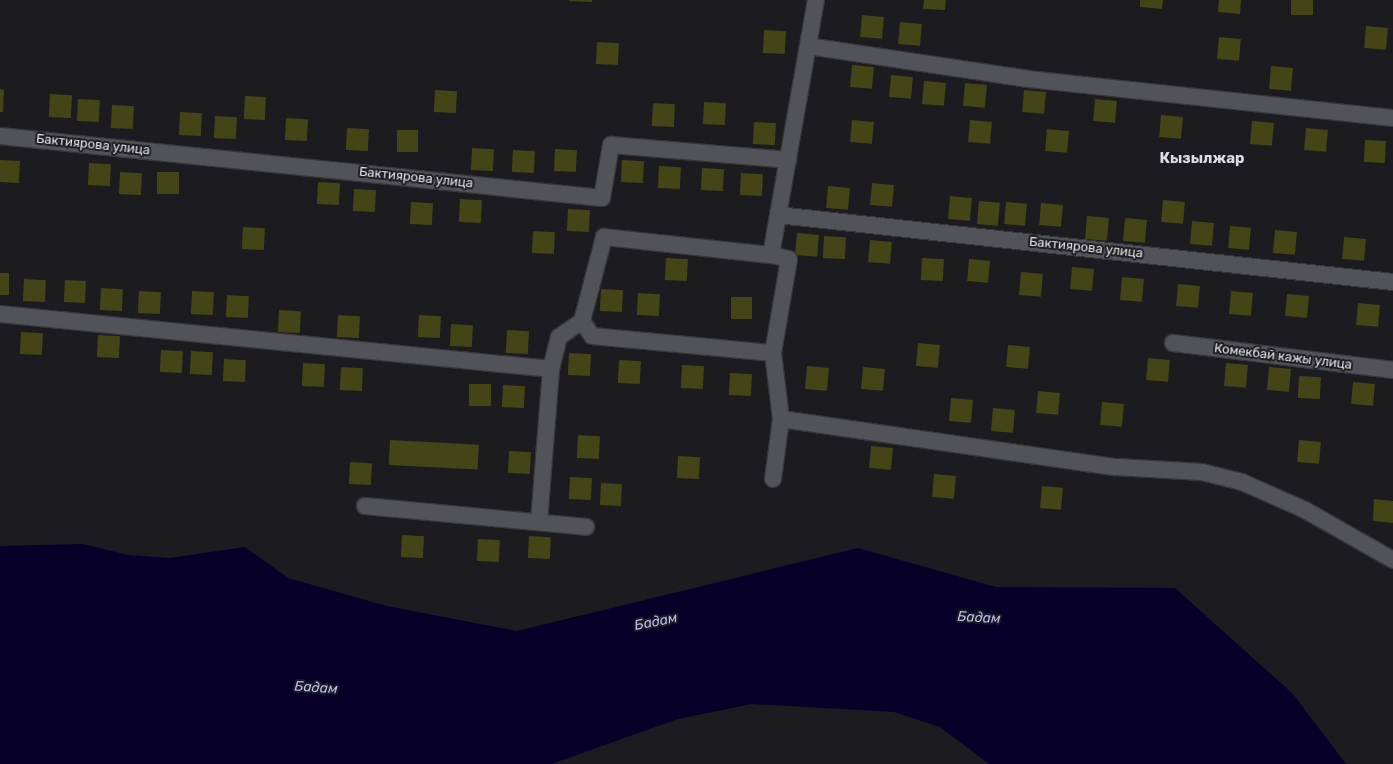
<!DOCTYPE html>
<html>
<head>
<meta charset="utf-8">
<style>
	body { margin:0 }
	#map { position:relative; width:1393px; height:764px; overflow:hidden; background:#1b1b20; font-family:Rubik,sans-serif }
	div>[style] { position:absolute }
	.water>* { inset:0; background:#070029 }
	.building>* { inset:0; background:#434516; transform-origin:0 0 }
	.roads { filter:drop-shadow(1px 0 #37373a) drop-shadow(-1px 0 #37373a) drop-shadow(0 1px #37373a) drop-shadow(0 -1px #37373a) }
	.street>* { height:16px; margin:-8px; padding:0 8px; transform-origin:8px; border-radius:8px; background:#525358 }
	span { translate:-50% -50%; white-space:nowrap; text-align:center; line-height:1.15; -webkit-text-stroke:4px #1b1b20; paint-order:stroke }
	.street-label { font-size:13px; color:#e6e6e9 }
	.water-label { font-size:14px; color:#babcf9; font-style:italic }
	.quarter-label { font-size:15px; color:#dcdde3; font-weight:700 }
</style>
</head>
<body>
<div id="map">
	<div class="water">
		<i style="clip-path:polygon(83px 544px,128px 555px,170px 558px,245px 547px,288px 578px,387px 606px,517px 631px,858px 548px,996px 587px,1175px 588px,1293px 694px,1346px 764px,989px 764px,940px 727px,894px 712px,752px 704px,678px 719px,551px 764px,0 764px,0 546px)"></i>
	</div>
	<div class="building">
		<i style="clip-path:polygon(569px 0,592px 0,592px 2px,569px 1px)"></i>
		<i style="clip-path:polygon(924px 0,946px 0,945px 10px,923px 9px)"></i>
		<i style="clip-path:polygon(1140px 0,1163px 0,1162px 9px,1140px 7px)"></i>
		<i style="clip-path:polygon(1219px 0,1241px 0,1240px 14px,1218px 12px)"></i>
		<i style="left:1291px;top:0;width:22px;height:15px"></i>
		<i style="left:862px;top:15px;width:22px;height:22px;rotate:5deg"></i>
		<i style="left:900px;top:22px;width:22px;height:22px;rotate:5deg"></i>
		<i style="left:1366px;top:26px;width:22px;height:22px;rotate:5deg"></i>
		<i style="left:764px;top:30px;width:22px;height:23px;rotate:3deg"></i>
		<i style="left:1219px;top:37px;width:22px;height:22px;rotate:5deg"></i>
		<i style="left:597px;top:42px;width:22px;height:22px;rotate:3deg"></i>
		<i style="left:852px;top:65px;width:22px;height:22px;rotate:5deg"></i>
		<i style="left:1271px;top:66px;width:22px;height:23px;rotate:5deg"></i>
		<i style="left:891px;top:75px;width:22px;height:22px;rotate:5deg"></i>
		<i style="left:924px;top:81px;width:22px;height:23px;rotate:5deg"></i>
		<i style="left:965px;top:83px;width:22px;height:23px;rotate:5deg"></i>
		<i style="clip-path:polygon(0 89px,4px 90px,3px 112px,0 112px)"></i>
		<i style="left:435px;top:90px;width:22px;height:22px;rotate:3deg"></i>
		<i style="left:1024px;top:90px;width:22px;height:22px;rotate:5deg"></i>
		<i style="left:50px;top:94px;width:22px;height:23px;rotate:3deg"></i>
		<i style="left:245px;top:96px;width:21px;height:23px;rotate:3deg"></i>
		<i style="left:78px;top:99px;width:22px;height:22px;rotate:3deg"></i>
		<i style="left:1095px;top:99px;width:22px;height:22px;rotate:5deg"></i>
		<i style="left:704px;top:102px;width:22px;height:22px;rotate:3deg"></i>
		<i style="left:653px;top:103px;width:22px;height:23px;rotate:3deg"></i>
		<i style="left:112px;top:105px;width:22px;height:23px;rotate:3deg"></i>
		<i style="left:180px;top:112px;width:22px;height:23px;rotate:3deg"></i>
		<i style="left:1161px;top:115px;width:22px;height:22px;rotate:5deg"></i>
		<i style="left:215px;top:116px;width:22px;height:22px;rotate:3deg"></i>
		<i style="left:286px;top:118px;width:22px;height:22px;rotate:3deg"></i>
		<i style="left:852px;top:120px;width:22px;height:22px;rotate:5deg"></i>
		<i style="left:970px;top:120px;width:22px;height:22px;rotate:5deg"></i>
		<i style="left:1252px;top:121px;width:22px;height:23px;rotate:5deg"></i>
		<i style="left:754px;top:122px;width:22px;height:22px;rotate:3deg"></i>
		<i style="left:347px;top:128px;width:22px;height:22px;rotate:3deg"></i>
		<i style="left:1306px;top:128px;width:22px;height:22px;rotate:5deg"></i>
		<i style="left:1047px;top:129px;width:22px;height:22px;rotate:5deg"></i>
		<i style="left:397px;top:130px;width:21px;height:22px"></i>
		<i style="left:1365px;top:140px;width:21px;height:22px;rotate:3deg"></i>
		<i style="left:472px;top:148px;width:22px;height:22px;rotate:3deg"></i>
		<i style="left:555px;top:149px;width:22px;height:22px;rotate:3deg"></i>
		<i style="left:513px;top:150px;width:22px;height:22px;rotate:3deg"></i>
		<i style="left:0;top:160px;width:20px;height:22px;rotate:3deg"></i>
		<i style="left:622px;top:160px;width:22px;height:22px;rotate:3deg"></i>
		<i style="left:89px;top:163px;width:22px;height:22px;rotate:3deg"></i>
		<i style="left:659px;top:166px;width:22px;height:22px;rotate:3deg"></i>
		<i style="left:702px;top:168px;width:22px;height:22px;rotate:3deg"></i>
		<i style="left:120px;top:172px;width:22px;height:22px;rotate:3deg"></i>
		<i style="left:157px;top:172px;width:22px;height:22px"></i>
		<i style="left:741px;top:173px;width:22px;height:22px;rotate:3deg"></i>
		<i style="left:318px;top:182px;width:22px;height:22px;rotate:3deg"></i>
		<i style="left:872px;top:183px;width:22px;height:22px;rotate:5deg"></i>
		<i style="left:828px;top:186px;width:22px;height:22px;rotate:5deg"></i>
		<i style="left:354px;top:189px;width:22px;height:22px;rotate:3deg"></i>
		<i style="left:950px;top:196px;width:22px;height:23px;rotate:5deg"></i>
		<i style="left:460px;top:199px;width:22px;height:23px;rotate:3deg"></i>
		<i style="left:1163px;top:200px;width:22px;height:22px;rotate:5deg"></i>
		<i style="left:979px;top:201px;width:21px;height:23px;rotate:5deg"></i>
		<i style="left:411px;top:202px;width:22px;height:22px;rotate:3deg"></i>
		<i style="left:1006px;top:202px;width:21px;height:22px;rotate:5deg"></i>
		<i style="left:1041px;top:203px;width:22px;height:22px;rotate:5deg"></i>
		<i style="left:568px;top:209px;width:22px;height:22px;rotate:3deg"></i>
		<i style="left:1087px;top:216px;width:22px;height:23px;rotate:5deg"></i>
		<i style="left:1125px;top:218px;width:22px;height:23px;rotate:5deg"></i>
		<i style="left:1192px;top:221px;width:22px;height:23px;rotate:5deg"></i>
		<i style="left:1230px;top:226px;width:21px;height:22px;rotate:5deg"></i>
		<i style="left:243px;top:227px;width:22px;height:22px;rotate:3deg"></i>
		<i style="left:1275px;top:230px;width:22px;height:23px;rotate:5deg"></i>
		<i style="left:533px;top:231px;width:22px;height:22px;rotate:3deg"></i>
		<i style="left:797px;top:233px;width:22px;height:22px;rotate:5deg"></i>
		<i style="left:824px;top:236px;width:22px;height:22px;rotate:3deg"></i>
		<i style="left:1344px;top:237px;width:22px;height:22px;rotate:5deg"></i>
		<i style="left:870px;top:240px;width:22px;height:22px;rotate:5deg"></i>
		<i style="left:666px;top:258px;width:22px;height:22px;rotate:3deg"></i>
		<i style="left:922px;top:258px;width:22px;height:22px;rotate:3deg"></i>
		<i style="left:969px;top:259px;width:21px;height:22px;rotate:5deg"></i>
		<i style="left:1072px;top:267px;width:22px;height:22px;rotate:5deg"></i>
		<i style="left:1021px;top:272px;width:22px;height:23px;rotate:5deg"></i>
		<i style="left:0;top:273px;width:9px;height:22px"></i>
		<i style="left:1122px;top:277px;width:22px;height:23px;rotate:5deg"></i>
		<i style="left:24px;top:279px;width:22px;height:22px;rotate:3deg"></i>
		<i style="left:65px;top:280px;width:21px;height:22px;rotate:3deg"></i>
		<i style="left:1178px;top:284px;width:22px;height:22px;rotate:5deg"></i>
		<i style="left:101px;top:288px;width:22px;height:22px;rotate:3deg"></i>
		<i style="left:601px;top:289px;width:22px;height:22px;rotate:3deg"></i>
		<i style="left:139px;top:291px;width:22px;height:22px;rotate:3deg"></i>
		<i style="left:192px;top:291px;width:22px;height:23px;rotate:3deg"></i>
		<i style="left:1231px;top:291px;width:22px;height:23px;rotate:5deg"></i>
		<i style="left:638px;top:293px;width:22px;height:22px;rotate:3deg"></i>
		<i style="left:1287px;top:294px;width:22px;height:22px;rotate:5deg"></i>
		<i style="left:227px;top:295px;width:22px;height:22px;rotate:3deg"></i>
		<i style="left:731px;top:297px;width:21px;height:22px"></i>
		<i style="left:1358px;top:303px;width:22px;height:22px;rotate:5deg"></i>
		<i style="left:279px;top:310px;width:22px;height:22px;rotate:3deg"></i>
		<i style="left:338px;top:315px;width:22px;height:22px;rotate:3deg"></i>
		<i style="left:419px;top:315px;width:22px;height:22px;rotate:3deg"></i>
		<i style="left:451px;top:324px;width:22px;height:22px;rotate:3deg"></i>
		<i style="left:507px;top:330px;width:22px;height:23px;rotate:3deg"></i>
		<i style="left:21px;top:332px;width:22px;height:22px;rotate:3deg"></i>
		<i style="left:98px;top:335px;width:22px;height:22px;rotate:3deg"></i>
		<i style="left:918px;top:343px;width:22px;height:23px;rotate:5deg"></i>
		<i style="left:1008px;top:345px;width:22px;height:22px;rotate:5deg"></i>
		<i style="left:161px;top:350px;width:22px;height:22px;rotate:3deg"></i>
		<i style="left:191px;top:351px;width:22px;height:23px;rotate:3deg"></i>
		<i style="left:569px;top:353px;width:22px;height:22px;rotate:3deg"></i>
		<i style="left:1148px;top:358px;width:22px;height:22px;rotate:5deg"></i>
		<i style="left:224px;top:359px;width:22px;height:22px;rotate:3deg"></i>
		<i style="left:619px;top:360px;width:22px;height:23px;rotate:3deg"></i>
		<i style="left:303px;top:363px;width:22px;height:23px;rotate:3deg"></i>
		<i style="left:1226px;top:363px;width:22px;height:23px;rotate:5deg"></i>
		<i style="left:682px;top:365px;width:22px;height:23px;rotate:3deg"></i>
		<i style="left:807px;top:366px;width:22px;height:23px;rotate:5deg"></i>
		<i style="left:341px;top:367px;width:22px;height:23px;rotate:3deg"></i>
		<i style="left:863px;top:367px;width:22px;height:22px;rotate:5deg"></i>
		<i style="left:1269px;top:367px;width:22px;height:23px;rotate:5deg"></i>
		<i style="left:730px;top:373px;width:22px;height:22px;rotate:3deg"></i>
		<i style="left:1299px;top:376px;width:22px;height:22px;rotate:3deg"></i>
		<i style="left:1353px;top:382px;width:22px;height:22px;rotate:5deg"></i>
		<i style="left:469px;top:384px;width:22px;height:22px"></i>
		<i style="left:503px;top:385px;width:22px;height:22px;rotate:3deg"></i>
		<i style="left:1038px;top:391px;width:22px;height:22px;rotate:5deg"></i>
		<i style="left:951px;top:398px;width:22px;height:23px;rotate:5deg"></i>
		<i style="left:1102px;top:402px;width:22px;height:23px;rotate:5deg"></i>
		<i style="left:993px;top:408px;width:22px;height:23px;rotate:5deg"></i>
		<i style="left:578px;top:435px;width:22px;height:23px;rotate:3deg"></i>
		<i style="left:390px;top:440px;width:89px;height:25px;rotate:3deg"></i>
		<i style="left:1299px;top:440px;width:22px;height:22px;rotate:5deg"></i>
		<i style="left:871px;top:446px;width:22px;height:22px;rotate:5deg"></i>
		<i style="left:509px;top:451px;width:22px;height:22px;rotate:3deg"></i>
		<i style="left:678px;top:456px;width:22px;height:22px;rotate:3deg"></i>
		<i style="left:350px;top:462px;width:22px;height:22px;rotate:3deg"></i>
		<i style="left:934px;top:474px;width:22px;height:23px;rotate:5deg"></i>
		<i style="left:570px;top:477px;width:22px;height:22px;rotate:3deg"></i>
		<i style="left:601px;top:483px;width:21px;height:22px;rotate:3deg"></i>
		<i style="left:1042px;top:486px;width:21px;height:22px;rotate:5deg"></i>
		<i style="clip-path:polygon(1374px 499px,1393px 501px,1393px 523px,1373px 521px)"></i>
		<i style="left:402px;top:535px;width:22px;height:22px;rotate:3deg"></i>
		<i style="left:529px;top:536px;width:22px;height:22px;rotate:3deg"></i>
		<i style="left:478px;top:539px;width:22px;height:22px;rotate:3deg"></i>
	</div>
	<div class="roads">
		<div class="street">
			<i style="left:808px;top:46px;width:222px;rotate:8.5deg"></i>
			<i style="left:1028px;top:79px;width:367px;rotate:6.1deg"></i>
			<i style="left:0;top:136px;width:605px;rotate:5.88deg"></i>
			<i style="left:602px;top:198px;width:54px;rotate:-80.4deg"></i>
			<i style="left:611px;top:145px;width:178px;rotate:4.8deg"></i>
			<i style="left:778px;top:215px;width:619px;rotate:6.22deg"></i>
			<i style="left:0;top:314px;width:554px;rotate:5.7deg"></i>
			<i style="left:582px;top:321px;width:18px;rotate:56deg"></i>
			<i style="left:592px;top:336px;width:182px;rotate:5.4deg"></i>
			<i style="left:1173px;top:343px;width:222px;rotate:7deg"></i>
			<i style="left:781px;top:419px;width:338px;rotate:8.2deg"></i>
			<i style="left:1116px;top:467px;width:86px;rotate:3.3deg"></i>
			<i style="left:1202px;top:472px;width:41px;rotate:14deg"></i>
			<i style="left:1242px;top:482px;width:69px;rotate:24deg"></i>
			<i style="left:1305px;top:510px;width:101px;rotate:29.6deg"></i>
			<i style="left:773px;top:479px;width:61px;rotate:-82.4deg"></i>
			<i style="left:781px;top:419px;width:66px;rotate:-96.9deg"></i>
			<i style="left:773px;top:353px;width:95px;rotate:-80.3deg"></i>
			<i style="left:789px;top:259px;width:18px;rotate:-167deg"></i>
			<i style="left:771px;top:255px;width:259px;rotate:-80deg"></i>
			<i style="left:365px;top:506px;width:222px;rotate:5.4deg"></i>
			<i style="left:539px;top:522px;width:153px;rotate:-85.5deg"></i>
			<i style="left:551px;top:369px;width:33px;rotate:-76deg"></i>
			<i style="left:559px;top:337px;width:28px;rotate:-35deg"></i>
			<i style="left:582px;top:321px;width:87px;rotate:-75.3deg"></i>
			<i style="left:604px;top:237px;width:168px;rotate:6.2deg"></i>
		</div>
	</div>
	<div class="street-label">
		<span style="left:93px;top:145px;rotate:6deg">Бактиярова улица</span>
		<span style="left:416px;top:178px;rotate:6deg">Бактиярова улица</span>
		<span style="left:1086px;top:248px;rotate:6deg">Бактиярова улица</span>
		<span style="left:1283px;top:357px;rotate:7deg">Комекбай кажы улица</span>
	</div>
	<div class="water-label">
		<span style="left:979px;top:618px;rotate:3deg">Бадам</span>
		<span style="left:656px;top:622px;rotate:-11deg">Бадам</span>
		<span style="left:316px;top:688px;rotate:4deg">Бадам</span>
	</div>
	<div class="quarter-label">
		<span style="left:1202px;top:159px">Кызылжар</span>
	</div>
</div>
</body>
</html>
